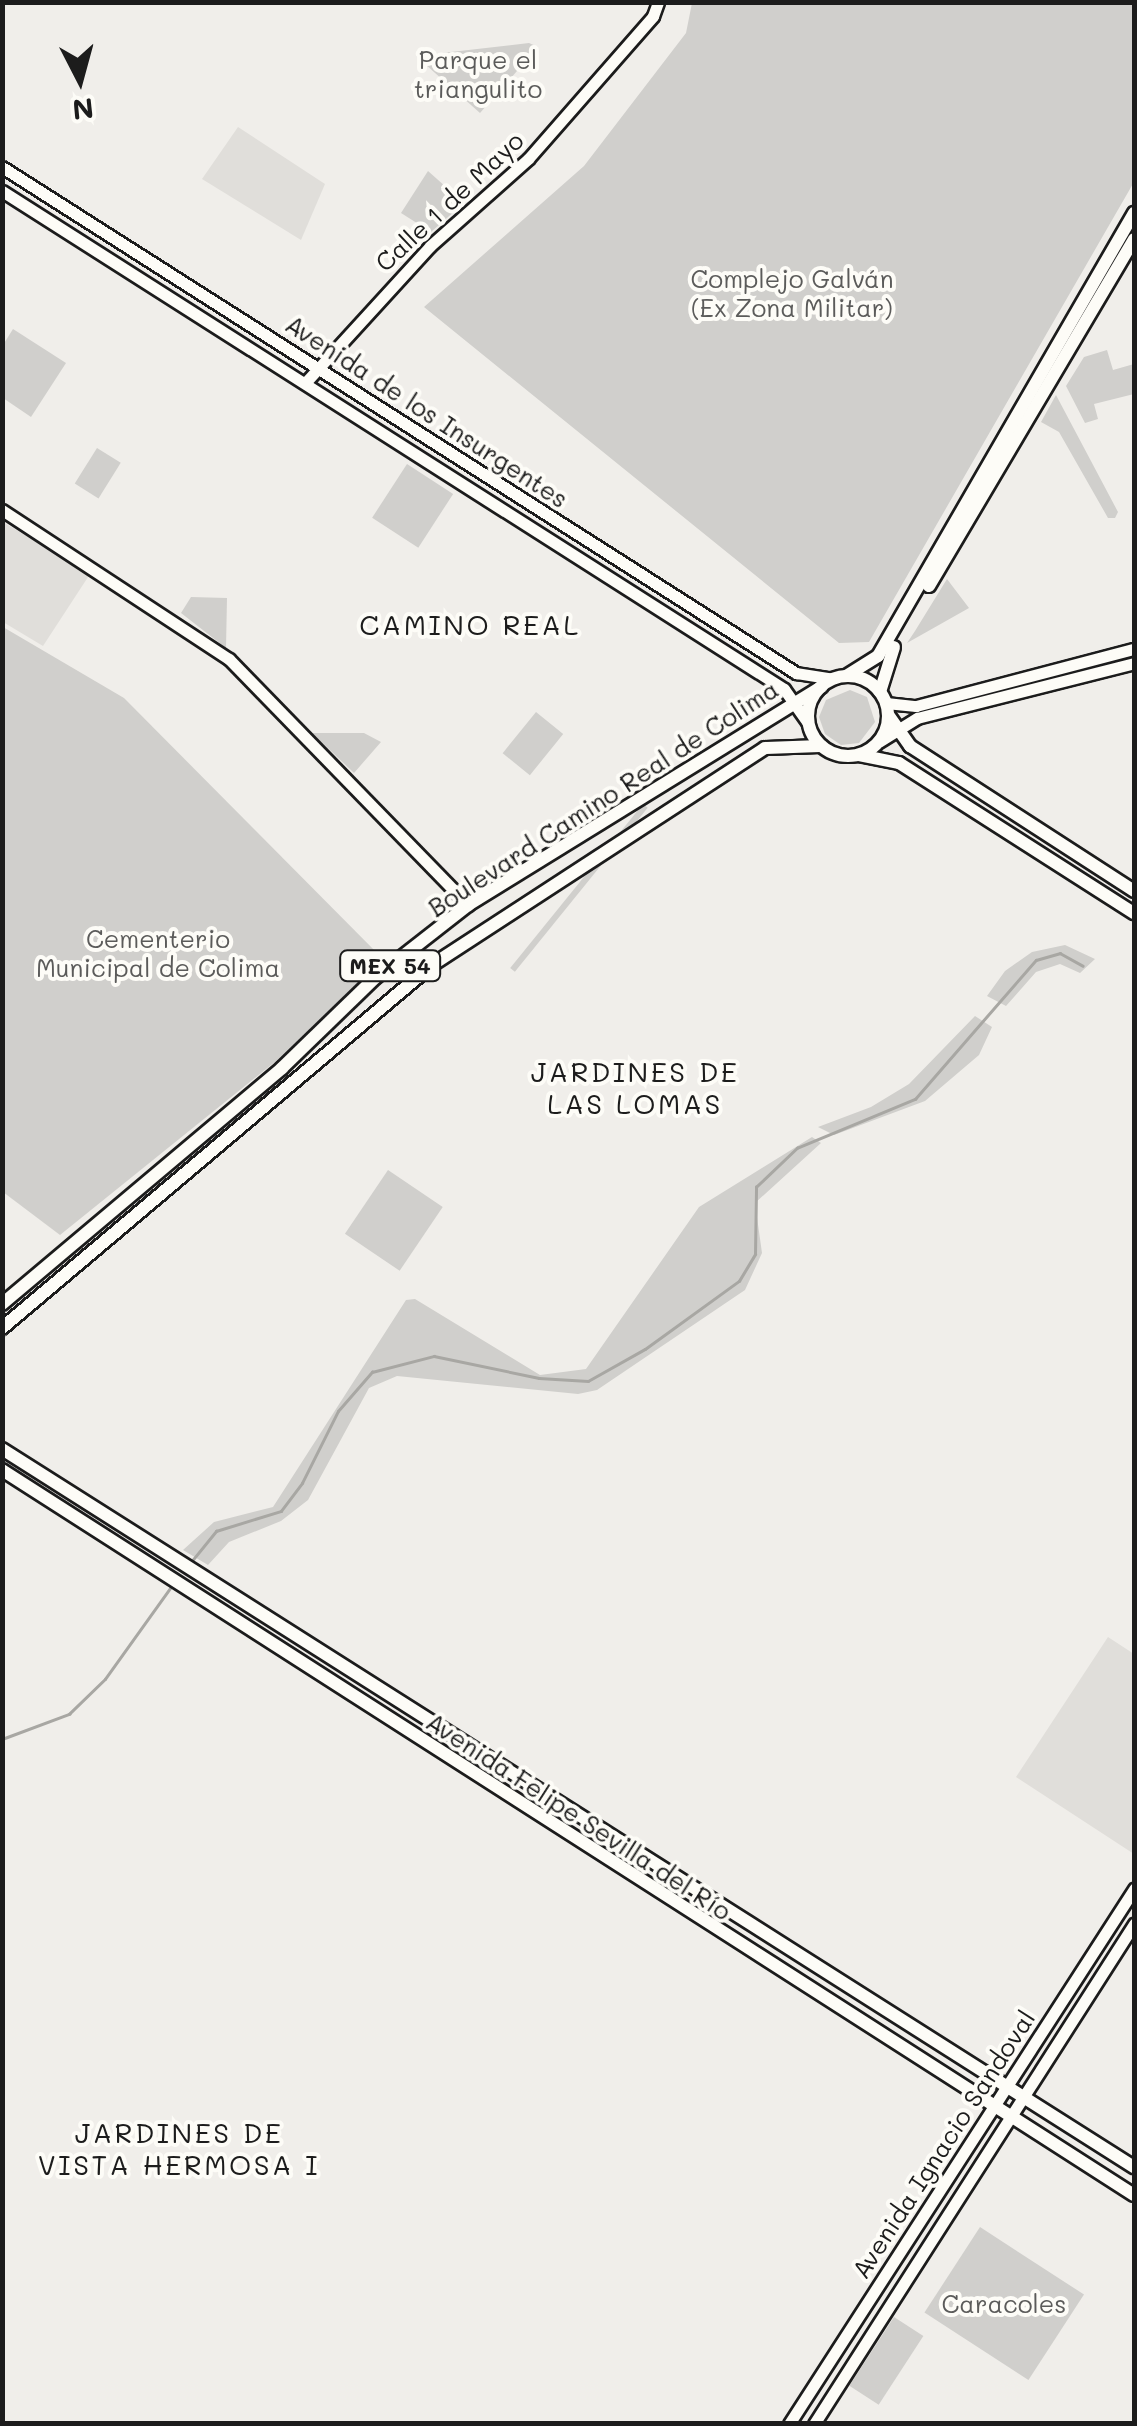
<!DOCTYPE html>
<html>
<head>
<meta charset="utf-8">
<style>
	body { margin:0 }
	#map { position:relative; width:1137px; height:2426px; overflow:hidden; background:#f0eeea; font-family:Mali,sans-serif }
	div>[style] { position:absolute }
	.built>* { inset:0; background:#e0deda }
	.green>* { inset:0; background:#d0cfcc; transform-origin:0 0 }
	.stream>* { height:2.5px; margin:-1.25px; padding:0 1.25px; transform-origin:1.25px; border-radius:1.25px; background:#a8a7a3 }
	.roads { filter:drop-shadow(2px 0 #1c1c1c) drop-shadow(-2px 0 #1c1c1c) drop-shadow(0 2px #1c1c1c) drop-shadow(0 -2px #1c1c1c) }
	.secondary>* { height:11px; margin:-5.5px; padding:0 5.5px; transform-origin:5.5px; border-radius:5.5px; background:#fdfcf7 }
	.primary>* { height:12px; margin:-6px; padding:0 6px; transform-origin:6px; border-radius:6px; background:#fdfcf7 }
	.primary>.ring { margin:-6px; padding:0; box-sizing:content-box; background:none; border:12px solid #fdfcf7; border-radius:50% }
	span { translate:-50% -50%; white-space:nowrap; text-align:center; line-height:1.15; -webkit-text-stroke:8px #fdfcf7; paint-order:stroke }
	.shield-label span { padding:2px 8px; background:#fdfcf7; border:2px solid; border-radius:8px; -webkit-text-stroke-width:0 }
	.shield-label { font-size:22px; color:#1c1c1c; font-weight:700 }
	.park-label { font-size:25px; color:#5b5b5a }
	.street-label { font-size:25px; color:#1c1c1c }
	.neighbourhood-label { font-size:28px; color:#1c1c1c; letter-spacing:2.5px }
	.frame { position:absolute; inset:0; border:5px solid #1c1c1c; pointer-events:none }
	.north { position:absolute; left:30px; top:30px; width:100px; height:100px; -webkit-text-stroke:8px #fdfcf7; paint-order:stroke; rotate:174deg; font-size:28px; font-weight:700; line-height:40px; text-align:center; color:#1c1c1c }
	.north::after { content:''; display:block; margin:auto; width:35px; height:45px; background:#1c1c1c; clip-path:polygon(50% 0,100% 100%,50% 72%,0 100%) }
</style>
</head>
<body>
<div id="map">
	<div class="built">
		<i style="clip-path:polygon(238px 127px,325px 184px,301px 240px,202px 179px)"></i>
		<i style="clip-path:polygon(3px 522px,90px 574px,43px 646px,3px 622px)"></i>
		<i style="clip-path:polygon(1108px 1637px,1134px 1654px,1134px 1854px,1016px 1777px)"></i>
	</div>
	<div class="green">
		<i style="clip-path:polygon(692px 3px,1134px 3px,1134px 182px,869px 642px,839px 643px,424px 307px,584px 166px,686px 33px)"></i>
		<i style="clip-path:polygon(529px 43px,538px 47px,480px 113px,416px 56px)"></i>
		<i style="clip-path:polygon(428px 171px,464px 203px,431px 232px,401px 213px)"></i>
		<i style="clip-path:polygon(13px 329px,66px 363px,31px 417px,3px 398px,3px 345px)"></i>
		<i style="clip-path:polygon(1107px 350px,1113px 370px,1134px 364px,1134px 394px,1094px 404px,1098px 419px,1085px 423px,1066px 386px,1084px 357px)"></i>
		<i style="clip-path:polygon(1056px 395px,1118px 512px,1115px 518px,1108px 518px,1059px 432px,1041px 422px)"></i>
		<i style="left:97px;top:448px;width:28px;height:42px;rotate:32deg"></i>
		<i style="left:407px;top:464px;width:55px;height:64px;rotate:33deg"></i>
		<i style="clip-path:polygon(947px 579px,969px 608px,907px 643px,915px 631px)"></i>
		<i style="clip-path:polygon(191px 597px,227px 598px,226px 648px,181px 613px)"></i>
		<i style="clip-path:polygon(3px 627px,124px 698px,383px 959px,276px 1061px,60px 1235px,3px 1192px)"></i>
		<i style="clip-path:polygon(850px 690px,867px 697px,875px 722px,859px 743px,841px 745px,825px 734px,819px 717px,826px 700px)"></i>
		<i style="left:536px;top:712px;width:35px;height:53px;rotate:39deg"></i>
		<i style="clip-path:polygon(312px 733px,364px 733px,381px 742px,354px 773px)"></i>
		<i style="left:643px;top:804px;width:6px;height:211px;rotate:39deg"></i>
		<i style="clip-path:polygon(1065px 945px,1095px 959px,1080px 973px,1060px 964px,1036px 972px,1006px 1006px,987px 996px,1005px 971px,1032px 952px)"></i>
		<i style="clip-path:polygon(975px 1016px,992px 1027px,979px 1055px,925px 1101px,834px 1135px,818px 1127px,871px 1107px,909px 1084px)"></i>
		<i style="clip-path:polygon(812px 1137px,821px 1143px,755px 1203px,762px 1253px,745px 1290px,597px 1390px,578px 1394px,397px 1376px,369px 1388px,308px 1500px,281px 1521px,229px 1542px,208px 1565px,183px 1550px,214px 1522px,273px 1507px,406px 1300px,415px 1299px,540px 1375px,586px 1369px,699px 1207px)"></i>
		<i style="left:388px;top:1170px;width:66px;height:77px;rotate:34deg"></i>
		<i style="left:980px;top:2227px;width:124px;height:102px;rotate:33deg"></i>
		<i style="left:894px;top:2317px;width:35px;height:82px;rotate:33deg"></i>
	</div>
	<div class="stream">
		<i style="left:191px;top:1562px;width:40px;rotate:-51deg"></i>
		<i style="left:216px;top:1531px;width:68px;rotate:-17.1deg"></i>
		<i style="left:281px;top:1511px;width:35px;rotate:-53deg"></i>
		<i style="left:302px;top:1483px;width:80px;rotate:-63.4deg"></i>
		<i style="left:338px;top:1411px;width:52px;rotate:-48.9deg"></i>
		<i style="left:372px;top:1372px;width:64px;rotate:-14.5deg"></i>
		<i style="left:434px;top:1356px;width:107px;rotate:11.8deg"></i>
		<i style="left:539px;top:1378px;width:49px;rotate:3.5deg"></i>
		<i style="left:588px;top:1381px;width:65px;rotate:-29.3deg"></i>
		<i style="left:645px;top:1349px;width:116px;rotate:-35.9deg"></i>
		<i style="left:739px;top:1281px;width:31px;rotate:-59deg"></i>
		<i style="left:755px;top:1254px;width:67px;rotate:-89.1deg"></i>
		<i style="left:756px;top:1187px;width:57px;rotate:-43.6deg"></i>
		<i style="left:797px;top:1148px;width:128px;rotate:-22.6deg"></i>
		<i style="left:915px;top:1099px;width:184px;rotate:-49deg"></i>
		<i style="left:1036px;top:960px;width:25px;rotate:-16deg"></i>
		<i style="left:1060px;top:953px;width:26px;rotate:29deg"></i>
		<i style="left:2px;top:1739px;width:72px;rotate:-20.5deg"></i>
		<i style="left:69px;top:1714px;width:50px;rotate:-44.2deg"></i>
		<i style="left:105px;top:1679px;width:117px;rotate:-54.4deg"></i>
	</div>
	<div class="roads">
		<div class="secondary">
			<i style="left:2px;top:167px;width:942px;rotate:32.51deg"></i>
			<i style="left:796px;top:673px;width:36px;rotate:9deg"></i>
			<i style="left:2px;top:191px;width:927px;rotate:32.49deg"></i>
			<i style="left:784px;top:689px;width:42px;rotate:54.8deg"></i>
			<i style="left:305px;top:383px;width:185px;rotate:-47.6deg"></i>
			<i style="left:430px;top:246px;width:131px;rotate:-41.6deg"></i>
			<i style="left:528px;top:159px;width:190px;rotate:-48.8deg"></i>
			<i style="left:653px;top:16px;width:15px;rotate:-70deg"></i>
			<i style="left:2px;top:510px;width:272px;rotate:33.3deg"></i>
			<i style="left:229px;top:659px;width:343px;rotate:45.8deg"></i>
			<i style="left:886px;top:703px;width:30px;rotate:6deg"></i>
			<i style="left:916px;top:706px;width:225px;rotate:-14.7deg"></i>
			<i style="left:880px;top:741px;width:44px;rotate:-31.9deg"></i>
			<i style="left:917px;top:718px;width:224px;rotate:-14.2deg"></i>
			<i style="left:789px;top:2424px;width:637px;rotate:-57.18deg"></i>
			<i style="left:814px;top:2424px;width:594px;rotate:-57.38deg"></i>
		</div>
		<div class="primary">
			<i style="left:929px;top:586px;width:403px;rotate:-59.4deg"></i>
			<i style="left:846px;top:676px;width:38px;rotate:-32deg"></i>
			<i style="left:878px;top:656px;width:512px;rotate:-59.98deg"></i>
			<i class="ring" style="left:808px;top:676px;width:68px;height:68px"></i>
			<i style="left:880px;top:692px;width:47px;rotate:-72.7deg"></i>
			<i style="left:889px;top:716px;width:37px;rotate:55deg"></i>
			<i style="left:910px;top:746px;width:267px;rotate:32.9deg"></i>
			<i style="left:859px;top:755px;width:41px;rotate:11.3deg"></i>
			<i style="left:899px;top:763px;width:279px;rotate:32.6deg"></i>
			<i style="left:2px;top:1304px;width:366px;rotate:-40.1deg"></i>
			<i style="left:282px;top:1068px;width:131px;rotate:-44.1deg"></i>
			<i style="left:376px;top:977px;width:117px;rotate:-38deg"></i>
			<i style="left:468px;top:905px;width:415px;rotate:-31.7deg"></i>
			<i style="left:2px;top:1328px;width:563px;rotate:-40.17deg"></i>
			<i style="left:432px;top:965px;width:397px;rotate:-33.1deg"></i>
			<i style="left:765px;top:748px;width:56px;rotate:-2deg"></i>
			<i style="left:2px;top:1449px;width:1341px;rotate:32.39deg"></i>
			<i style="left:2px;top:1470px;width:1344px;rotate:32.64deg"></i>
		</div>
	</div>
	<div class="shield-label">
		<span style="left:390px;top:966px">MEX 54</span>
	</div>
	<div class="park-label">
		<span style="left:478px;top:74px">Parque el<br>triangulito</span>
		<span style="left:792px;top:293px">Complejo Galván<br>(Ex Zona Militar)</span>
		<span style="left:158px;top:953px">Cementerio<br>Municipal de Colima</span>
		<span style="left:1004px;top:2303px">Caracoles</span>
	</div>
	<div class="street-label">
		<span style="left:449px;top:201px;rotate:-43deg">Calle 1 de Mayo</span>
		<span style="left:427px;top:411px;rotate:33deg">Avenida de los Insurgentes</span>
		<span style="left:603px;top:798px;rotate:-33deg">Boulevard Camino Real de Colima</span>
		<span style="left:579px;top:1816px;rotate:33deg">Avenida Felipe Sevilla del Río</span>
		<span style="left:943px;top:2144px;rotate:-57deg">Avenida Ignacio Sandoval</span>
	</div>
	<div class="neighbourhood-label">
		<span style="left:470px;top:624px">CAMINO REAL</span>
		<span style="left:635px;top:1087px">JARDINES DE<br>LAS LOMAS</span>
		<span style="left:179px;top:2148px">JARDINES DE<br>VISTA HERMOSA I</span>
	</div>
	<div class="frame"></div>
	<div class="north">N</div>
</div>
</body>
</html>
